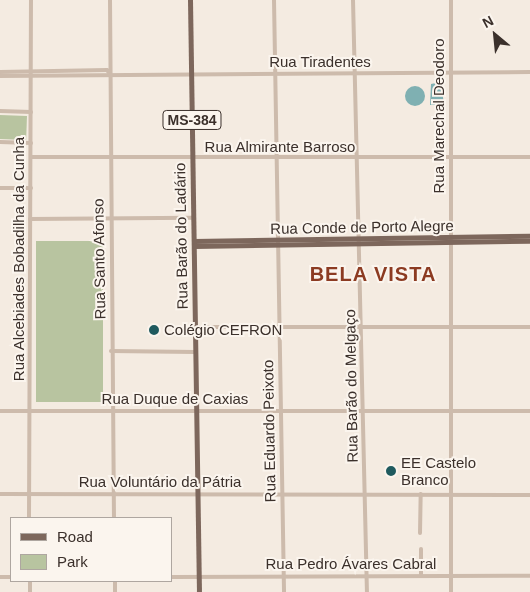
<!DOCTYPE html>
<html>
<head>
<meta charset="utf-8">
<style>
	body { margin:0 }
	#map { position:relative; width:530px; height:592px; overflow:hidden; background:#f4ebe1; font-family:Helvetica,sans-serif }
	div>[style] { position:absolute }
	.green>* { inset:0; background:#b8c4a0; transform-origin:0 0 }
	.water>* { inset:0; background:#7fb0b2 }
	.round { border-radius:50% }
	.minor>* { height:4px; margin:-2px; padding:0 2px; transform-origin:2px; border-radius:2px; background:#cdbbac }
	.major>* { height:5px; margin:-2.5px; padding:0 2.5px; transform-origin:2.5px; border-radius:2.5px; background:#7d675c }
	.dots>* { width:14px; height:14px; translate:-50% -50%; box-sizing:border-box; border:2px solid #fbf5ee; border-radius:50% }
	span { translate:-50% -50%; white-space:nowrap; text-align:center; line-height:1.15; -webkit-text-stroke:4px #fbf5ee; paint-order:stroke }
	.shield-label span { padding:1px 4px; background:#fbf5ee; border:1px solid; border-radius:4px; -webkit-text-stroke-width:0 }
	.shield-label { font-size:14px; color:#3b302b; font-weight:700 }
	.street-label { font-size:15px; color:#3b302b }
	.poi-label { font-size:15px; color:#3b302b }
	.left { translate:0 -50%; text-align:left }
	.district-label { font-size:20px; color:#8c3b22; font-weight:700; letter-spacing:1px }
	.legend { position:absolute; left:10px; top:517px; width:162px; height:65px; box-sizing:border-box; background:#fbf5ee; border:1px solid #aea6a0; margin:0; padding:6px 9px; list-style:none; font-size:15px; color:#3b302b }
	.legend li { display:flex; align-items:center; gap:10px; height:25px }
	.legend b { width:25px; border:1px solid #aea6a0 }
	.north { position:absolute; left:470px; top:10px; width:50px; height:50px; -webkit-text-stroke:4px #fbf5ee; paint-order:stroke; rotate:332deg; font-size:14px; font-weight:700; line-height:20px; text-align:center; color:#3b302b }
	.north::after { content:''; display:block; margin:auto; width:18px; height:22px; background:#3b302b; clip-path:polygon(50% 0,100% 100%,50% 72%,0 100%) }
</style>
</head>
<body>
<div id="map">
	<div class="green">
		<i style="left:0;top:115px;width:27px;height:24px;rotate:2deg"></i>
		<i style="left:103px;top:241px;width:161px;height:67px;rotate:90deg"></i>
	</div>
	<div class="water">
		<i style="clip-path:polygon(441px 82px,444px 105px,430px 105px,431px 84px)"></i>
		<i class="round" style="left:405px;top:86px;width:20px;height:20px"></i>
	</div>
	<div class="minor">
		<i style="left:110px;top:0;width:518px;rotate:89.56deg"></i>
		<i style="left:274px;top:0;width:592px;rotate:89.03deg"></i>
		<i style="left:353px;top:0;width:592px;rotate:88.65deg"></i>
		<i style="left:0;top:72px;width:107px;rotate:-1.1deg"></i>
		<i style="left:107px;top:70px;width:5px;rotate:53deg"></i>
		<i style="left:0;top:76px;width:530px;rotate:-0.43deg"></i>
		<i style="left:0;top:111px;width:31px;rotate:2deg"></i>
		<i style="left:0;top:142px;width:31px;rotate:2deg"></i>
		<i style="left:31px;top:157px;width:499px"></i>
		<i style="left:0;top:188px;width:31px"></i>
		<i style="left:30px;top:219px;width:163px;rotate:-0.4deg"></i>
		<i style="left:195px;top:327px;width:335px"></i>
		<i style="left:111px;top:351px;width:84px;rotate:0.7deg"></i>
		<i style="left:0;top:411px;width:530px"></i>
		<i style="left:0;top:494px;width:530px;rotate:0.11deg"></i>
		<i style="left:29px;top:518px;width:518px;rotate:-89.78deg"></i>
		<i style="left:420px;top:533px;width:39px;rotate:-89deg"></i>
		<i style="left:421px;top:549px;width:25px;rotate:90deg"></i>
		<i style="left:0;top:577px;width:11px"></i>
		<i style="left:171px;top:577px;width:359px;rotate:-0.2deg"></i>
		<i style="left:115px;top:581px;width:11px;rotate:90deg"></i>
		<i style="left:30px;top:592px;width:11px;rotate:-90deg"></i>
		<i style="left:451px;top:592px;width:592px;rotate:-90deg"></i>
	</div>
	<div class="major">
		<i style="left:190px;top:0;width:592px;rotate:89.13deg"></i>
		<i style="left:194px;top:241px;width:336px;rotate:-0.9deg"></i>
		<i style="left:194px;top:246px;width:336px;rotate:-0.9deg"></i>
	</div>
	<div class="dots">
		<i style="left:154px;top:330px;background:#1f5a5e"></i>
		<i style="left:391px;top:471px;background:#1f5a5e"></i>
	</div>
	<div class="shield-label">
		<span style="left:192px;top:120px">MS-384</span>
	</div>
	<div class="street-label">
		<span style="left:320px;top:62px">Rua Tiradentes</span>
		<span style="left:439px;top:116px;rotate:-90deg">Rua Marechal Deodoro</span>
		<span style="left:280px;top:147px">Rua Almirante Barroso</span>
		<span style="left:362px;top:227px;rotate:-1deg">Rua Conde de Porto Alegre</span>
		<span style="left:181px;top:236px;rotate:-91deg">Rua Barão do Ladário</span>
		<span style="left:19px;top:259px;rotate:-90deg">Rua Alcebiades Bobadilha da Cunha</span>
		<span style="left:99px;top:259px;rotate:-91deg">Rua Santo Afonso</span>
		<span style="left:351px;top:386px;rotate:-91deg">Rua Barão do Melgaço</span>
		<span style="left:175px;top:399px">Rua Duque de Caxias</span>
		<span style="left:269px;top:431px;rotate:-91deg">Rua Eduardo Peixoto</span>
		<span style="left:160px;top:482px">Rua Voluntário da Pátria</span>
		<span style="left:351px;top:564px">Rua Pedro Ávares Cabral</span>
	</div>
	<div class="poi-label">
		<span class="left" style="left:164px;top:330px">Colégio CEFRON</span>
		<span class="left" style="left:401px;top:471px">EE Castelo<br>Branco</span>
	</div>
	<div class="district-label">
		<span style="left:373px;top:274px">BELA VISTA</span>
	</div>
	<ul class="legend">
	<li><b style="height:6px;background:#7d675c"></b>Road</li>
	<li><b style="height:14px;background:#b8c4a0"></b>Park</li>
	</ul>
	<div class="north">N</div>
</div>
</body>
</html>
